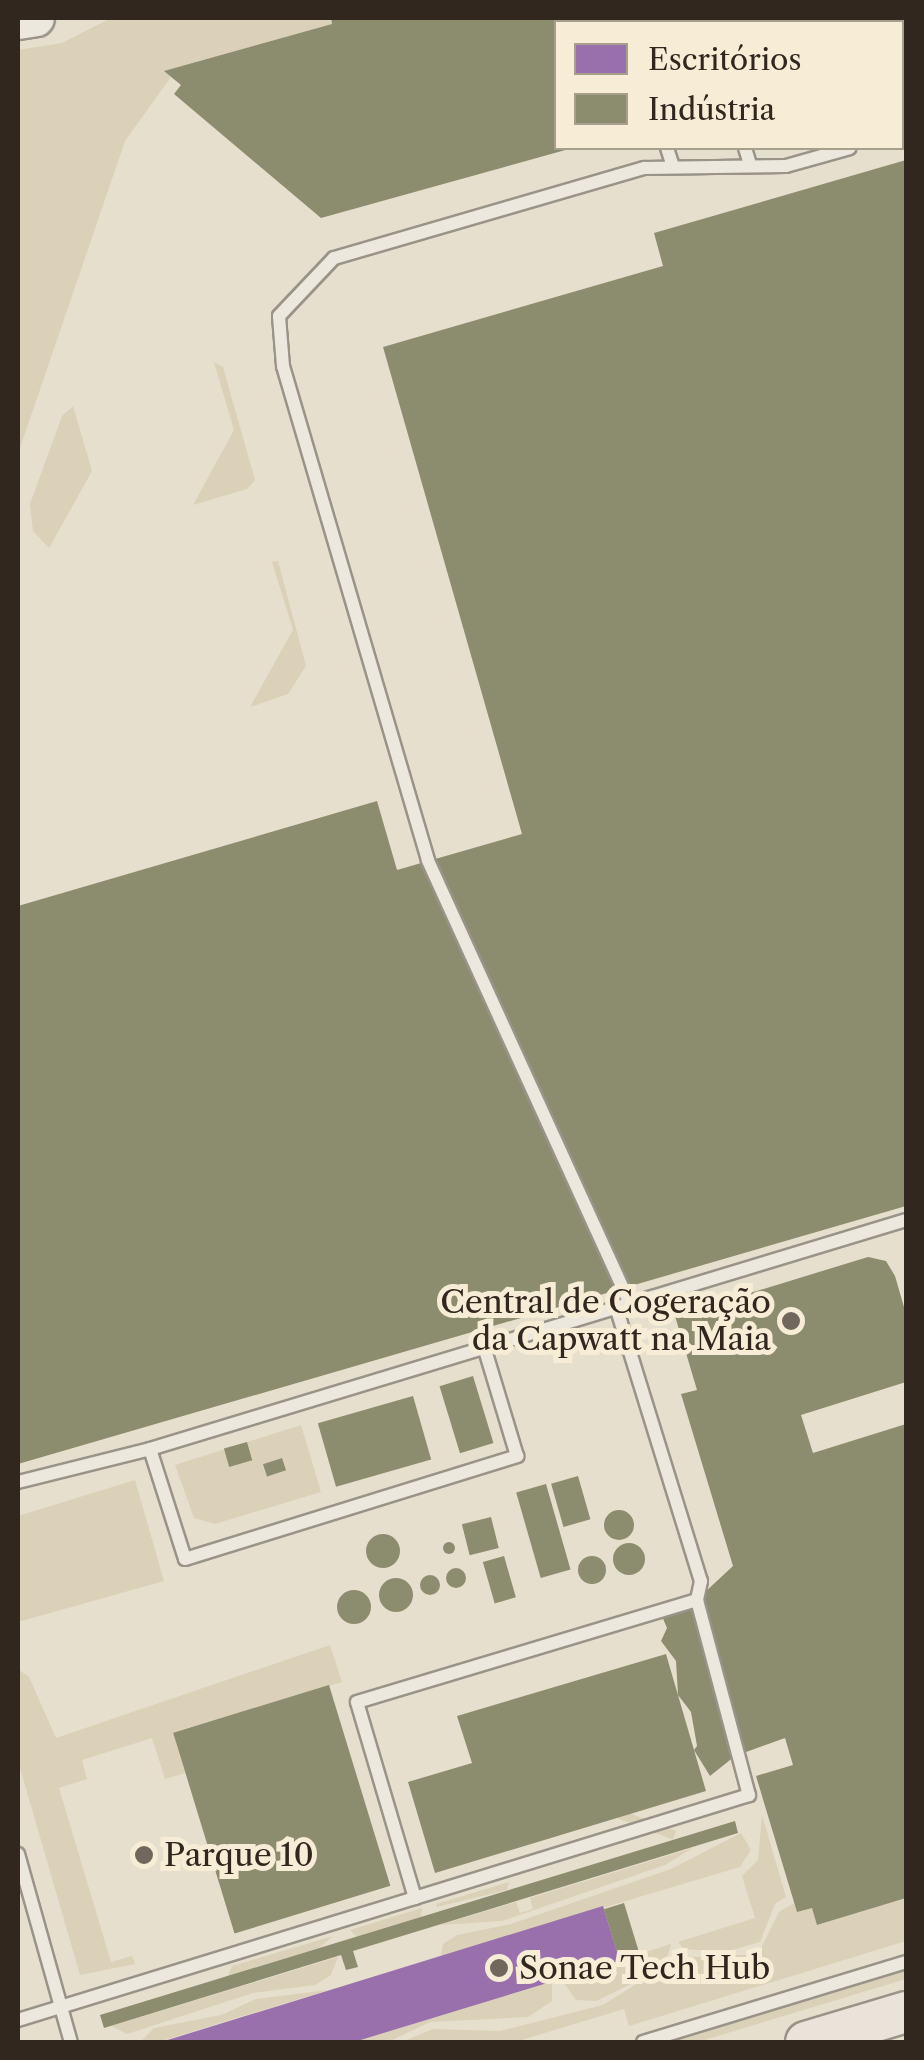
<!DOCTYPE html>
<html>
<head>
<meta charset="utf-8">
<style>
	body { margin:0 }
	#map { position:relative; width:924px; height:2060px; overflow:hidden; background:#e7dfcd; font-family:"Libre Caslon Text",serif }
	div>[style] { position:absolute }
	.green>* { inset:0; background:#dbd0b8; transform-origin:0 0 }
	.offices>* { inset:0; background:#9970ab }
	.industry>* { inset:0; background:#8c8c6e; transform-origin:0 0 }
	.round { border-radius:50% }
	.roads { filter:drop-shadow(2px 0 #999388) drop-shadow(-2px 0 #999388) drop-shadow(0 2px #999388) drop-shadow(0 -2px #999388) }
	.lane>* { height:12px; margin:-6px; padding:0 6px; transform-origin:6px; border-radius:6px; background:#ece8de }
	.secondary>* { height:35px; margin:-17.5px; padding:0 17.5px; transform-origin:17.5px; border-radius:17.5px; background:#ece8de }
	.primary>* { height:40px; margin:-20px; padding:0 20px; transform-origin:20px; border-radius:20px; background:#e9e3d9 }
	.dots>* { width:28px; height:28px; translate:-50% -50%; box-sizing:border-box; border:5px solid #f7edd7; border-radius:50% }
	span { translate:-50% -50%; white-space:nowrap; text-align:center; line-height:1.15; -webkit-text-stroke:10px #f7edd7; paint-order:stroke }
	.poi-label { font-size:32px; color:#31271f }
	.right { translate:-100% -50%; text-align:right }
	.left { translate:0 -50%; text-align:left }
	.frame { position:absolute; inset:0; border:20px solid #31271f; pointer-events:none }
	.legend { position:absolute; left:554px; top:20px; width:350px; height:130px; box-sizing:border-box; background:#f7edd7; border:2px solid #a89e8d; margin:0; padding:12px 18px; list-style:none; font-size:30px; color:#31271f }
	.legend li { display:flex; align-items:center; gap:20px; height:50px }
	.legend b { width:50px; border:2px solid #a89e8d }
</style>
</head>
<body>
<div id="map">
	<div class="green">
		<i style="clip-path:polygon(111px 18px,331px 18px,332px 24px,165px 71px,171px 77px,125px 141px,18px 454px,18px 50px,62px 43px)"></i>
		<i style="clip-path:polygon(715px 18px,906px 18px,906px 106px,902px 107px,902px 22px)"></i>
		<i style="clip-path:polygon(214px 362px,223px 367px,255px 480px,247px 489px,193px 505px,234px 430px)"></i>
		<i style="clip-path:polygon(73px 406px,92px 471px,49px 548px,33px 531px,30px 504px,62px 416px)"></i>
		<i style="clip-path:polygon(278px 561px,306px 666px,288px 694px,250px 707px,293px 630px,272px 562px)"></i>
		<i style="clip-path:polygon(301px 1425px,321px 1492px,215px 1524px,194px 1518px,175px 1465px)"></i>
		<i style="clip-path:polygon(135px 1480px,164px 1581px,18px 1622px,18px 1516px)"></i>
		<i style="clip-path:polygon(330px 1645px,342px 1682px,173px 1732px,185px 1773px,165px 1779px,152px 1738px,82px 1760px,87px 1779px,59px 1788px,111px 1962px,132px 1956px,135px 1964px,80px 1975px,18px 1761px,18px 1669px,29px 1677px,56px 1738px)"></i>
		<i style="clip-path:polygon(762px 1815px,786px 1897px,775px 1904px,760px 1942px,725px 1952px,684px 1949px,678px 1942px,755px 1918px,742px 1876px,758px 1860px)"></i>
		<i style="left:676px;top:1831px;width:9px;height:160px;rotate:111deg"></i>
		<i style="clip-path:polygon(741px 1833px,751px 1850px,740px 1867px,441px 1956px,443px 1944px,457px 1935px,511px 1924px,671px 1869px)"></i>
		<i style="clip-path:polygon(693px 1848px,665px 1865px,502px 1921px,440px 1925px,516px 1902px,520px 1913px,533px 1909px,530px 1898px)"></i>
		<i style="clip-path:polygon(509px 1882px,507px 1890px,437px 1907px,436px 1904px)"></i>
		<i style="clip-path:polygon(906px 1898px,906px 1941px,629px 2026px,624px 2009px,515px 2042px,402px 2042px,433px 2029px,500px 2031px,603px 2005px,678px 1958px,758px 1954px,779px 1912px,794px 1903px,797px 1912px,812px 1908px,818px 1925px)"></i>
		<i style="clip-path:polygon(422px 1908px,421px 1917px,357px 1937px,350px 1930px)"></i>
		<i style="clip-path:polygon(333px 1936px,319px 1948px,228px 1976px,232px 1966px)"></i>
		<i style="clip-path:polygon(671px 1944px,668px 1955px,629px 1985px,596px 2001px,576px 2000px,561px 1979px)"></i>
		<i style="clip-path:polygon(338px 1957px,331px 1975px,315px 1985px,253px 1993px,127px 2034px,111px 2026px)"></i>
		<i style="clip-path:polygon(906px 1970px,906px 1979px,698px 2042px,670px 2042px)"></i>
		<i style="clip-path:polygon(552px 1982px,552px 2001px,528px 2017px,430px 2022px,388px 2042px,354px 2042px)"></i>
		<i style="clip-path:polygon(328px 1990px,158px 2042px,140px 2042px,154px 2028px,221px 2015px,256px 1999px)"></i>
	</div>
	<div class="offices">
		<i style="clip-path:polygon(603px 1906px,620px 1961px,354px 2042px,161px 2042px)"></i>
	</div>
	<div class="industry">
		<i style="clip-path:polygon(331px 18px,590px 18px,591px 22px,556px 22px,556px 148px,569px 149px,321px 218px,174px 94px,181px 85px,164px 71px,332px 24px)"></i>
		<i style="clip-path:polygon(906px 160px,906px 1206px,18px 1464px,18px 906px,377px 801px,397px 870px,522px 834px,383px 347px,663px 266px,654px 233px)"></i>
		<i style="clip-path:polygon(868px 1257px,886px 1261px,895px 1276px,906px 1314px,906px 1382px,801px 1415px,813px 1453px,906px 1424px,906px 1898px,817px 1925px,812px 1908px,797px 1912px,756px 1776px,793px 1765px,785px 1738px,735px 1756px,710px 1776px,694px 1750px,706px 1791px,435px 1873px,408px 1782px,472px 1763px,457px 1716px,666px 1654px,694px 1750px,697px 1746px,691px 1712px,678px 1695px,676px 1661px,661px 1641px,667px 1628px,661px 1614px,704px 1593px,733px 1566px,681px 1394px,697px 1390px,675px 1316px)"></i>
		<i style="left:473px;top:1376px;width:70px;height:35px;rotate:73deg"></i>
		<i style="left:413px;top:1396px;width:66px;height:99px;rotate:74deg"></i>
		<i style="left:247px;top:1442px;width:19px;height:24px;rotate:74deg"></i>
		<i style="left:282px;top:1458px;width:13px;height:20px;rotate:72deg"></i>
		<i style="left:578px;top:1476px;width:45px;height:28px;rotate:74deg"></i>
		<i style="left:546px;top:1484px;width:89px;height:31px;rotate:74deg"></i>
		<i class="round" style="left:604px;top:1510px;width:30px;height:30px"></i>
		<i style="left:491px;top:1517px;width:32px;height:30px;rotate:76deg"></i>
		<i class="round" style="left:366px;top:1534px;width:34px;height:34px"></i>
		<i class="round" style="left:443px;top:1542px;width:12px;height:12px"></i>
		<i class="round" style="left:613px;top:1543px;width:32px;height:32px"></i>
		<i class="round" style="left:578px;top:1556px;width:28px;height:28px"></i>
		<i style="left:504px;top:1556px;width:43px;height:22px;rotate:74deg"></i>
		<i class="round" style="left:446px;top:1568px;width:20px;height:20px"></i>
		<i class="round" style="left:420px;top:1575px;width:20px;height:20px"></i>
		<i class="round" style="left:379px;top:1578px;width:34px;height:34px"></i>
		<i class="round" style="left:337px;top:1590px;width:34px;height:34px"></i>
		<i style="left:329px;top:1685px;width:210px;height:163px;rotate:73deg"></i>
		<i style="clip-path:polygon(735px 1821px,738px 1833px,353px 1951px,358px 1967px,346px 1970px,341px 1955px,104px 2028px,100px 2015px)"></i>
		<i style="left:624px;top:1903px;width:54px;height:21px;rotate:73deg"></i>
	</div>
	<div class="roads">
		<div class="lane">
			<i style="left:642px;top:18px;width:4px;rotate:76deg"></i>
			<i style="left:701px;top:18px;width:4px;rotate:63deg"></i>
			<i style="left:902px;top:133px;width:4px;rotate:-27deg"></i>
			<i style="left:667px;top:148px;width:19px;rotate:72deg"></i>
			<i style="left:745px;top:148px;width:17px;rotate:73deg"></i>
			<i style="left:631px;top:1306px;width:490px;rotate:-114.5deg"></i>
			<i style="left:428px;top:860px;width:515px;rotate:-106.36deg"></i>
			<i style="left:283px;top:366px;width:50px;rotate:-94.6deg"></i>
			<i style="left:279px;top:316px;width:80px;rotate:-46.5deg"></i>
			<i style="left:334px;top:258px;width:323px;rotate:-16.2deg"></i>
			<i style="left:644px;top:168px;width:142px;rotate:-0.8deg"></i>
			<i style="left:786px;top:166px;width:66px;rotate:-15.7deg"></i>
			<i style="left:617px;top:1310px;width:284px;rotate:72.8deg"></i>
			<i style="left:701px;top:1581px;width:19px;rotate:102deg"></i>
			<i style="left:697px;top:1600px;width:202px;rotate:75.1deg"></i>
			<i style="left:749px;top:1795px;width:350px;rotate:162.9deg"></i>
			<i style="left:415px;top:1898px;width:204px;rotate:-106.5deg"></i>
			<i style="left:357px;top:1702px;width:355px;rotate:-16.7deg"></i>
			<i style="left:150px;top:1449px;width:115px;rotate:72.3deg"></i>
			<i style="left:185px;top:1559px;width:348px;rotate:-17.2deg"></i>
			<i style="left:517px;top:1456px;width:111px;rotate:-106.8deg"></i>
			<i style="left:18px;top:1482px;width:136px;rotate:-14deg"></i>
			<i style="left:150px;top:1449px;width:790px;rotate:-16.85deg"></i>
			<i style="left:18px;top:1854px;width:195px;rotate:74.3deg"></i>
			<i style="left:18px;top:2020px;width:415px;rotate:-17.1deg"></i>
			<i style="left:643px;top:2042px;width:275px;rotate:-16.9deg"></i>
		</div>
		<div class="secondary">
			<i style="left:18px;top:21px;width:18px;rotate:-9deg"></i>
		</div>
		<div class="primary">
			<i style="left:806px;top:2042px;width:104px;rotate:-16.7deg"></i>
		</div>
	</div>
	<div class="dots">
		<i style="left:791px;top:1321px;background:#71675c"></i>
		<i style="left:144px;top:1855px;background:#71675c"></i>
		<i style="left:499px;top:1968px;background:#71675c"></i>
	</div>
	<div class="poi-label">
		<span class="right" style="left:771px;top:1321px">Central de Cogeração<br>da Capwatt na Maia</span>
		<span class="left" style="left:164px;top:1855px">Parque 10</span>
		<span class="left" style="left:519px;top:1968px">Sonae Tech Hub</span>
	</div>
	<div class="frame"></div>
	<ul class="legend">
	<li><b style="height:28px;background:#9970ab"></b>Escritórios</li>
	<li><b style="height:28px;background:#8c8c6e"></b>Indústria</li>
	</ul>
</div>
</body>
</html>
